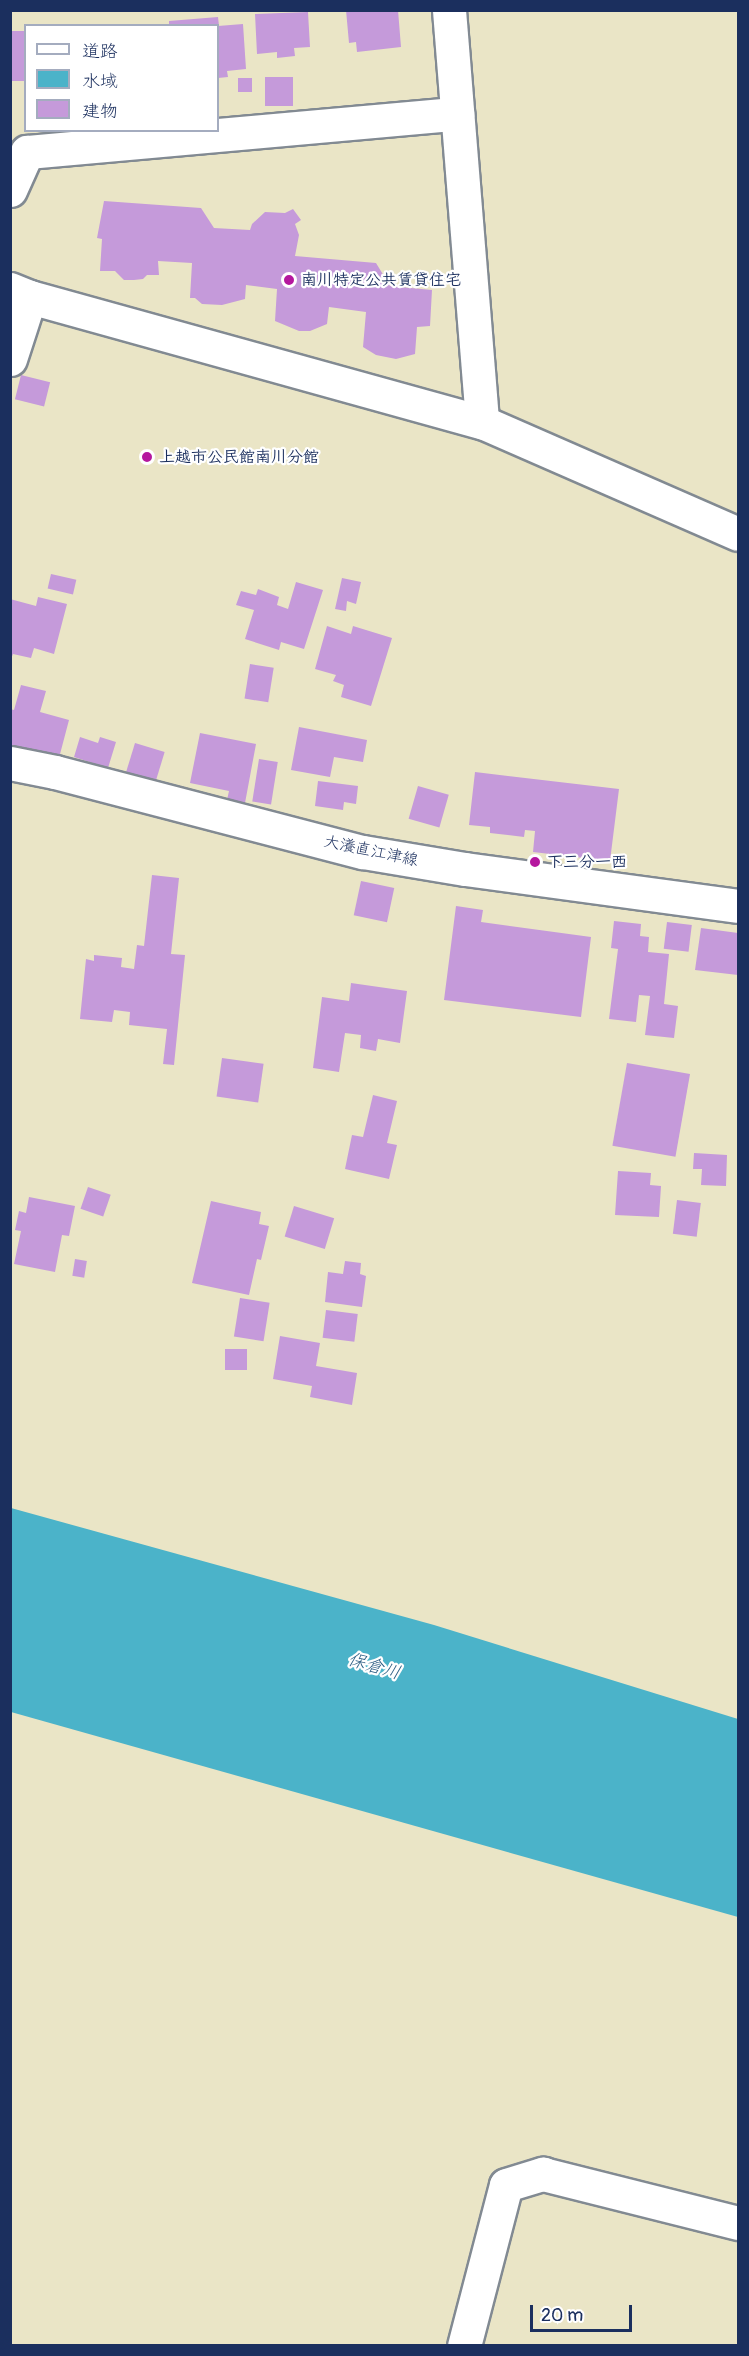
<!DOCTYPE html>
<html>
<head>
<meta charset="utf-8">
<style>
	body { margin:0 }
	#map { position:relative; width:749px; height:2356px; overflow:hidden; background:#eae5c6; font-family:Pangolin,"Klee One",sans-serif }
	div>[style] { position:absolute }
	.water>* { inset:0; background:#4bb3c9 }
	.building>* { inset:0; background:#c59ada; transform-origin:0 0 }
	.roads { filter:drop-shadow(2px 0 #828a92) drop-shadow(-2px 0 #828a92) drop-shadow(0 2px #828a92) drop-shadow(0 -2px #828a92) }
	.street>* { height:33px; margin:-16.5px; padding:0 16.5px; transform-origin:16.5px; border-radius:16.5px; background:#fff }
	.secondary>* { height:33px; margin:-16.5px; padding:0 16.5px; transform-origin:16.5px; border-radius:16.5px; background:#fff }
	.dots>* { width:16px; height:16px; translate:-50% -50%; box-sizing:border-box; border:3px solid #fff; border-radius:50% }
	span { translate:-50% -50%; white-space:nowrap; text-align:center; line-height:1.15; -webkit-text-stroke:4.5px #fff; paint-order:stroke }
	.poi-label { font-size:16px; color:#1b2f5e; font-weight:700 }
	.left { translate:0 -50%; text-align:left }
	.street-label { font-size:16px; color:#1b2f5e }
	.water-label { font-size:18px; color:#2c5d83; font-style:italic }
	.frame { position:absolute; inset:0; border:12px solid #1b2f5e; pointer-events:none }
	.legend { position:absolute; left:24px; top:24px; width:195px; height:108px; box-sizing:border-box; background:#fff; border:2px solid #a4acbf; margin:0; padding:8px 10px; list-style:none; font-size:18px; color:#1b2f5e }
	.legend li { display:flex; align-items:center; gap:12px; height:30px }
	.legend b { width:30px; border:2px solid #a4acbf }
	.scale { position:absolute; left:530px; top:2305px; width:102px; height:27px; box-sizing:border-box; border:3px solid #1b2f5e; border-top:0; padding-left:8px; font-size:18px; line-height:21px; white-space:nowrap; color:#1b2f5e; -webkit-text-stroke:4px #fff; paint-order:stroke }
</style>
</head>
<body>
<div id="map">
	<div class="water">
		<i style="clip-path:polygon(11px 1508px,434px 1625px,738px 1719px,738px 1917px,11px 1712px)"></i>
	</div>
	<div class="building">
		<i style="clip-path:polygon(346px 10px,398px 10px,401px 47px,357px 52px,356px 42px,349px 43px)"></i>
		<i style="clip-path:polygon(308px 12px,310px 47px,294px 48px,295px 56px,277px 58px,277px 52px,257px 54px,255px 14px)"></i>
		<i style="clip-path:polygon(218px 17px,219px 26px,169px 26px,169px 21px)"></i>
		<i style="clip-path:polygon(243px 24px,246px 69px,227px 71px,228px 77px,218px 78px,218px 26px)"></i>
		<i style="left:26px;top:31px;width:50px;height:16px;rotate:90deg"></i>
		<i style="left:265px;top:77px;width:28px;height:29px"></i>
		<i style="left:238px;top:78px;width:14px;height:14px"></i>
		<i style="clip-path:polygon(104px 201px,201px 208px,214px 228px,250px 230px,252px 224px,265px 212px,285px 213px,293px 209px,301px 220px,295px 224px,299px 235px,295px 256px,376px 263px,390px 286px,432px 290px,430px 326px,417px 327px,415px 354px,396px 359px,376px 355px,363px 347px,366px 312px,329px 307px,327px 324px,310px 331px,299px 331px,275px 321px,277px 289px,246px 285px,245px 299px,222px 305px,202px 304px,195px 298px,190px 298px,192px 263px,158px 261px,159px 275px,147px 275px,143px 279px,134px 280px,124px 280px,115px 271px,100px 271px,102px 239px,97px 238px)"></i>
		<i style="left:21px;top:375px;width:30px;height:25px;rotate:14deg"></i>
		<i style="left:51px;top:574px;width:26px;height:15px;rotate:13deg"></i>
		<i style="clip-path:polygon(342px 578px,361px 582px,356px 604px,347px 601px,346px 611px,335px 609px)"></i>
		<i style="clip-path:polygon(296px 582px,323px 590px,304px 649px,281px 642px,279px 650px,245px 639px,254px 610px,236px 605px,241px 591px,256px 595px,258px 589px,279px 597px,277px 605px,288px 609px)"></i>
		<i style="clip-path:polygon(38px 597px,67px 604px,54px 654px,34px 648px,31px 658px,13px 654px,10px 661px,10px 599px,36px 606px)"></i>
		<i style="clip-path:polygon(327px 626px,351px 634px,353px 626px,392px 638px,371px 706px,341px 697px,344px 685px,333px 681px,336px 675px,315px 669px)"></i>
		<i style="left:250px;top:664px;width:24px;height:35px;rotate:9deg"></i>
		<i style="clip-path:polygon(21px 685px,46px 691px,40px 712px,69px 720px,59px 758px,10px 745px,10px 709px,14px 710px)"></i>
		<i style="clip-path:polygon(299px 727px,367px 740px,363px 762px,334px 757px,330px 777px,291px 770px)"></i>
		<i style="clip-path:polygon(200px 733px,256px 744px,245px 803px,227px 800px,229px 791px,190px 783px)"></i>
		<i style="clip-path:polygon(80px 737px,98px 743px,100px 737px,116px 742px,108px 768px,74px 757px)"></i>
		<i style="left:135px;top:743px;width:31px;height:33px;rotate:17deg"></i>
		<i style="left:259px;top:759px;width:19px;height:43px;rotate:9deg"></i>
		<i style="clip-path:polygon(475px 772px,619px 789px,610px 861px,533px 852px,535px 831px,525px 830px,524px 837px,490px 833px,490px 827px,469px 825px)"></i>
		<i style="clip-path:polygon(318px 781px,358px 786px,356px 804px,344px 802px,343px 810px,315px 806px)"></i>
		<i style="left:418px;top:786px;width:32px;height:34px;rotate:16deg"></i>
		<i style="clip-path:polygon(152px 875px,179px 878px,171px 954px,185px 955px,174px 1065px,163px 1064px,167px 1029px,129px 1025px,130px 1012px,114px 1010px,112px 1022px,80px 1019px,86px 959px,94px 961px,94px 955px,122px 958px,121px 967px,134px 969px,137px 945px,144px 946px)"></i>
		<i style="left:361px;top:881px;width:34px;height:35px;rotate:12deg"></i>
		<i style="clip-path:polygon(456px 906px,483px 910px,481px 922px,591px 937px,581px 1017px,444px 1000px)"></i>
		<i style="clip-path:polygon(614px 921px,641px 924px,640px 936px,649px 937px,648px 952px,669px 954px,664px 1004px,678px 1006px,674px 1038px,645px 1035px,650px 996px,639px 995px,636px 1022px,609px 1019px,618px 949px,611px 948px)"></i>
		<i style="left:667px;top:922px;width:25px;height:27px;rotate:7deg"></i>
		<i style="clip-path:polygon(701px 928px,738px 933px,738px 975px,695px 970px)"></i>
		<i style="clip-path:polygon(351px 983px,407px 991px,400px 1043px,378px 1039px,376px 1051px,360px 1048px,361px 1035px,345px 1033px,339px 1072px,313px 1068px,322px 997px,349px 1001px)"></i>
		<i style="left:222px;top:1058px;width:42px;height:39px;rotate:8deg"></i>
		<i style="left:627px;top:1063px;width:64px;height:84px;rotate:10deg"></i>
		<i style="clip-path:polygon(373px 1095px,397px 1101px,387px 1143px,397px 1145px,389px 1179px,345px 1169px,352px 1135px,363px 1137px)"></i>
		<i style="clip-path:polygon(694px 1153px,727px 1155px,726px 1186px,701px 1185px,702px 1169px,693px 1169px)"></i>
		<i style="clip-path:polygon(618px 1171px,651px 1173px,650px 1185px,661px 1186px,659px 1217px,615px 1215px)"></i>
		<i style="left:88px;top:1187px;width:24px;height:23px;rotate:19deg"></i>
		<i style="clip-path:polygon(29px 1197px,75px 1206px,69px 1236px,62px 1235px,55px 1272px,14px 1264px,21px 1231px,15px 1230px,19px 1211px,26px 1213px)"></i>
		<i style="left:677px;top:1200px;width:24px;height:34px;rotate:7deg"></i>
		<i style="clip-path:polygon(211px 1201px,261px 1212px,259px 1224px,269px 1226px,261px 1260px,257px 1259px,249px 1295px,192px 1283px)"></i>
		<i style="left:294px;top:1206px;width:42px;height:32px;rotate:17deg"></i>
		<i style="left:75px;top:1259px;width:12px;height:17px;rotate:9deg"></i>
		<i style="clip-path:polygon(345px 1261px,361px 1263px,360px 1274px,366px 1276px,362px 1307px,325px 1302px,328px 1272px,343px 1274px)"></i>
		<i style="left:240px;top:1298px;width:30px;height:39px;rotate:9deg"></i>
		<i style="left:326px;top:1310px;width:32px;height:28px;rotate:7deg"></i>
		<i style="clip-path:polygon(280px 1336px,320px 1343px,316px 1366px,357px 1373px,352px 1405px,310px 1397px,312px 1386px,273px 1379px)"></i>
		<i style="left:225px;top:1349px;width:22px;height:21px"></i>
	</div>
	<div class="roads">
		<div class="street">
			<i style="left:449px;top:10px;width:413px;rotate:85.4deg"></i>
			<i style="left:10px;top:190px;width:42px;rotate:-65.9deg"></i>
			<i style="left:27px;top:152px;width:432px;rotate:-5.1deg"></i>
			<i style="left:10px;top:359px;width:65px;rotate:-72.1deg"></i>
			<i style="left:464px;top:2346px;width:166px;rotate:-75.4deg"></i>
			<i style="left:506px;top:2185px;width:39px;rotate:-17deg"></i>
			<i style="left:543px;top:2174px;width:201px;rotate:14.1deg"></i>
		</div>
		<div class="secondary">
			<i style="left:10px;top:289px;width:22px;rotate:22deg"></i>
			<i style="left:30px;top:297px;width:469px;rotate:15.5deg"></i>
			<i style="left:482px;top:422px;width:279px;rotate:23.6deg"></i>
			<i style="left:10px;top:763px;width:46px;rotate:11.3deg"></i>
			<i style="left:55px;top:772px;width:318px;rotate:14.6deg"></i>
			<i style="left:363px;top:852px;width:103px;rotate:9.5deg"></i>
			<i style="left:465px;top:869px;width:275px;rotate:7.7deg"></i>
		</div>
	</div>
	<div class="dots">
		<i style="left:289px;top:280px;background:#b5179e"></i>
		<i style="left:147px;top:457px;background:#b5179e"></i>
		<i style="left:535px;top:862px;background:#b5179e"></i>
	</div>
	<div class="poi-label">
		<span class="left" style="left:301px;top:280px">南川特定公共賃貸住宅</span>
		<span class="left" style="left:159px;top:457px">上越市公民館南川分館</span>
		<span class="left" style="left:547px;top:862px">下三分一西</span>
	</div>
	<div class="street-label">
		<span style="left:371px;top:851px;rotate:12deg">大瀁直江津線</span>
	</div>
	<div class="water-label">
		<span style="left:374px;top:1667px;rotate:16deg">保倉川</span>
	</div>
	<div class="frame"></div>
	<ul class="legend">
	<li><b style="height:8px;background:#fff"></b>道路</li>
	<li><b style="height:16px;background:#4bb3c9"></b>水域</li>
	<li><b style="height:16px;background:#c59ada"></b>建物</li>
	</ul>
	<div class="scale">20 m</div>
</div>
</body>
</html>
